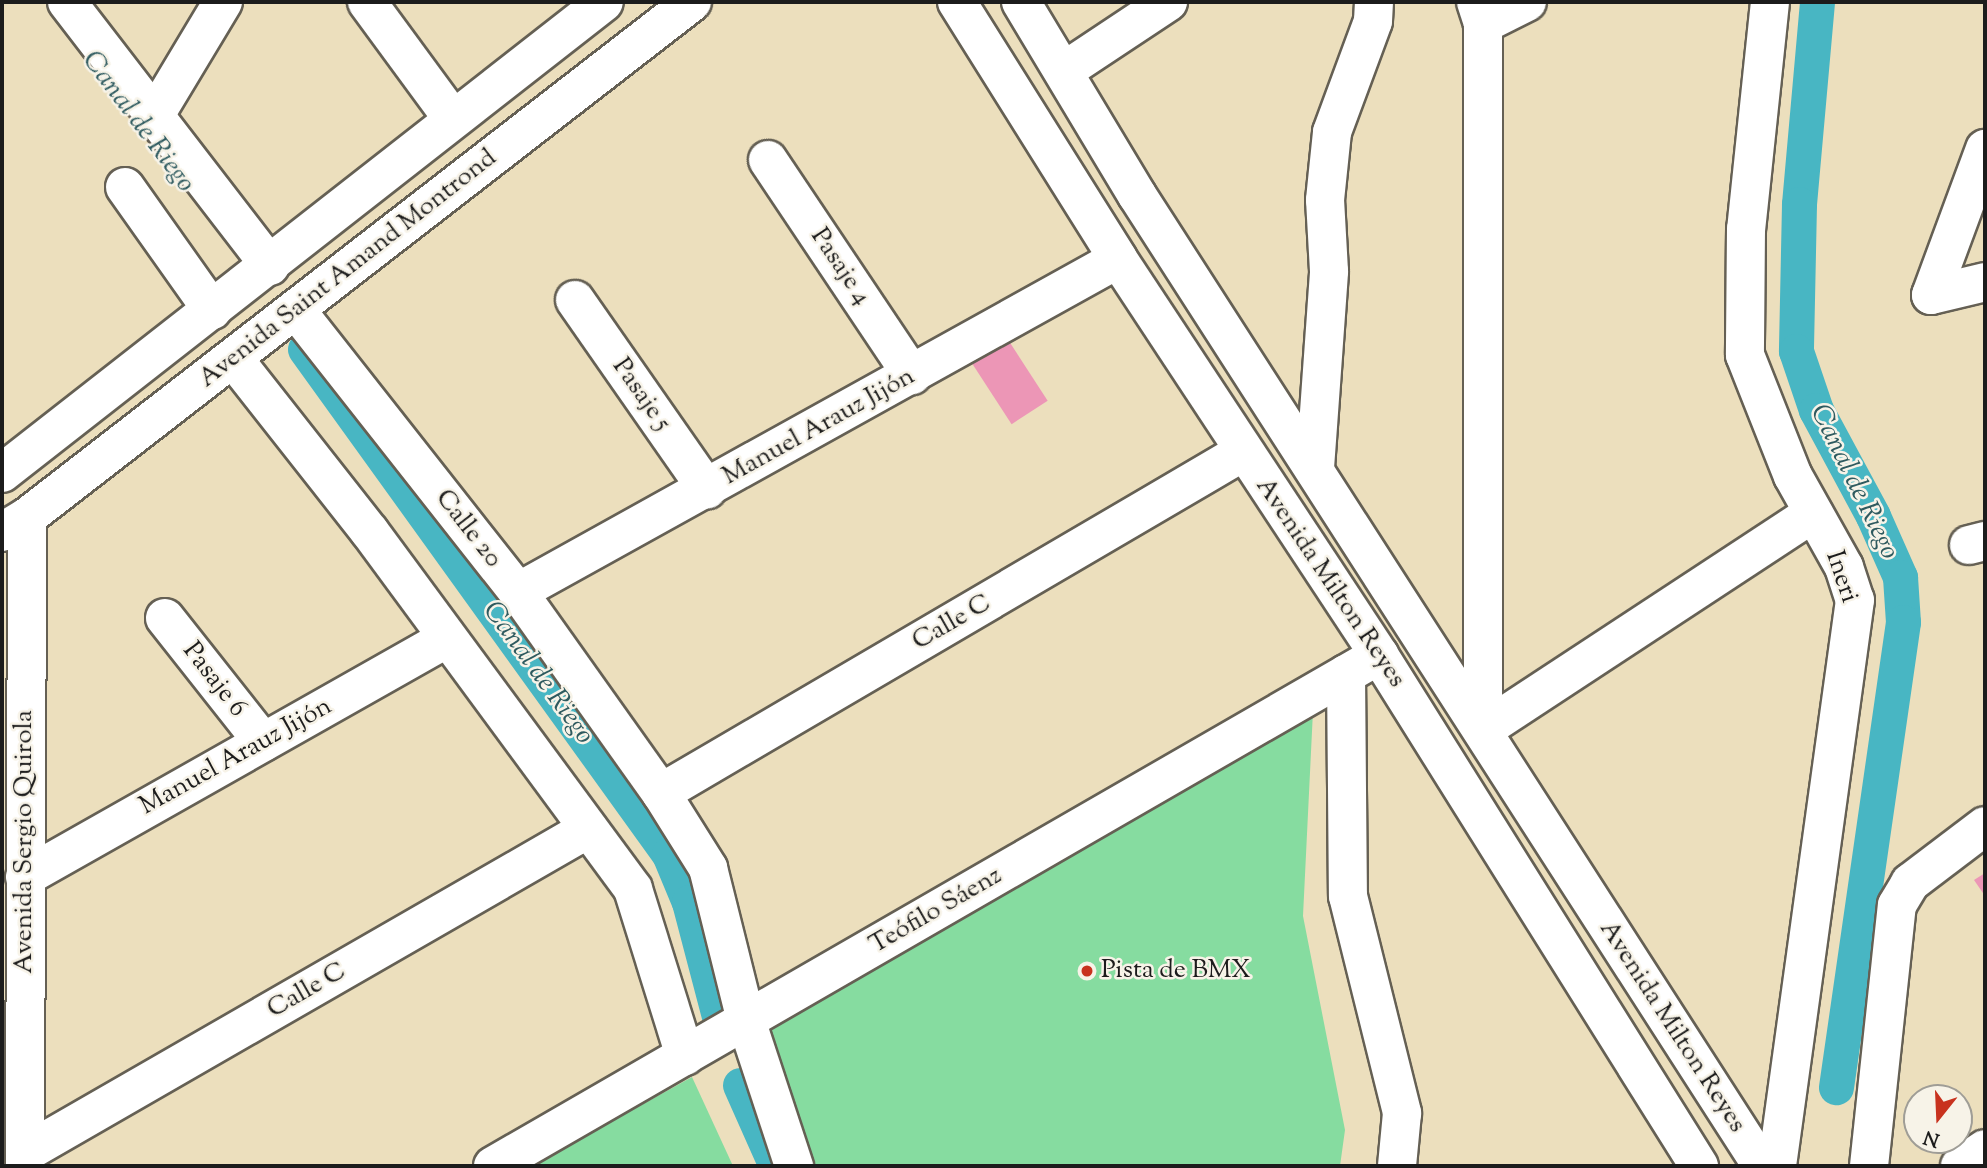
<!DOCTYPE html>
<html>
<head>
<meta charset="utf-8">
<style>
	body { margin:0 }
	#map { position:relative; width:1987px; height:1168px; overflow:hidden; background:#ecdfbd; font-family:"Sorts Mill Goudy",serif }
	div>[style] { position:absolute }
	.green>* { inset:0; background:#86dca0 }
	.canal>* { height:35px; margin:-17.5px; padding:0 17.5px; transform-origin:17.5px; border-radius:17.5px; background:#48b6c3 }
	.building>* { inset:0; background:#ec96b6; transform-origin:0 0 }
	.roads { filter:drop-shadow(2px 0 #656054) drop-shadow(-2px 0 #656054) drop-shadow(0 2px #656054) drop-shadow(0 -2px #656054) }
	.minor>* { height:38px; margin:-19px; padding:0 19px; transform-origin:19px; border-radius:19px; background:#fff }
	.dots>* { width:19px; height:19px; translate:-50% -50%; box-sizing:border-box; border:4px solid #f7f3e8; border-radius:50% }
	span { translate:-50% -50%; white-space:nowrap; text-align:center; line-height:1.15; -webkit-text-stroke:5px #f7f3e8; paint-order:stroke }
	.street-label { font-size:26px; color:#1c1c1c }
	.poi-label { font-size:26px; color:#1c1c1c }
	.left { translate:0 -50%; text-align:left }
	.water-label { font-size:28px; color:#2e5a5f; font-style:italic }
	.frame { position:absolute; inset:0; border:4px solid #1c1c1c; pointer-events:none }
	.north { position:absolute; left:1903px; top:1084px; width:70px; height:70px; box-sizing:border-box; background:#f7f3e8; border:2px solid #9f9d96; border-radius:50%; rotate:198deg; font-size:19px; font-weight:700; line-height:28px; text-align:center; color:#1c1c1c }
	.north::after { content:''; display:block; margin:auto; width:24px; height:32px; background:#c8321e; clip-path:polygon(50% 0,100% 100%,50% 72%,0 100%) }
</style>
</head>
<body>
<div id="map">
	<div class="green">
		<i style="clip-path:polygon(1313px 711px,1303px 916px,1345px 1130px,1340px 1166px,809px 1166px,763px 1027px)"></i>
		<i style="clip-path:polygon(692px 1077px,733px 1166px,531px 1166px)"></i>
	</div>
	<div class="canal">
		<i style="left:1817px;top:2px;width:203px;rotate:95.1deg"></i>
		<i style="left:1799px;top:204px;width:147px;rotate:91.2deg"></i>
		<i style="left:1796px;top:351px;width:62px;rotate:71.3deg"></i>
		<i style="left:1816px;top:410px;width:120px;rotate:61.7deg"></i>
		<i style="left:1873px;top:516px;width:67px;rotate:66.1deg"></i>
		<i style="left:1900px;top:577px;width:45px;rotate:86.2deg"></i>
		<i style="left:1903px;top:622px;width:470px;rotate:98.2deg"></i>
		<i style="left:305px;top:349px;width:623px;rotate:54.22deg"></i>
		<i style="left:669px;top:854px;width:52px;rotate:67.4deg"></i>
		<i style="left:689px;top:902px;width:130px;rotate:75.3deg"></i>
		<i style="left:740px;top:1085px;width:89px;rotate:66deg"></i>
	</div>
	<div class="building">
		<i style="left:1003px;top:332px;width:82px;height:43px;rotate:57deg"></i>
		<i style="clip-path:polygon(1985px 873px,1985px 896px,1974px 880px)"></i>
	</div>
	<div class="roads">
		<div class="minor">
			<i style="left:67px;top:2px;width:333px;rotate:52.4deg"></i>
			<i style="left:367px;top:2px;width:145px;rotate:53.7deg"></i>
			<i style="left:957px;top:2px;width:303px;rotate:57.9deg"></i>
			<i style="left:1118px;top:259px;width:474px;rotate:56.6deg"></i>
			<i style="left:1379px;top:655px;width:603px;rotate:57.94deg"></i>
			<i style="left:1021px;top:2px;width:225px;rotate:59deg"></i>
			<i style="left:1137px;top:195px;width:1155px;rotate:57.23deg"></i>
			<i style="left:1476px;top:2px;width:23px;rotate:72deg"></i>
			<i style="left:1483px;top:24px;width:706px;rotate:90deg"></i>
			<i style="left:1770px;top:2px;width:228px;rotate:96deg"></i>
			<i style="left:1746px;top:229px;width:126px;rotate:90.5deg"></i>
			<i style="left:1745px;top:355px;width:130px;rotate:68.4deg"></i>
			<i style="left:1793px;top:476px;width:104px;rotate:60.7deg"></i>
			<i style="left:1844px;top:567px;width:35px;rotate:72deg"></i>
			<i style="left:1855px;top:600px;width:571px;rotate:97.85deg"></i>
			<i style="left:1483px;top:24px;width:49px;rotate:-26.6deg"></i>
			<i style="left:1064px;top:71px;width:125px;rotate:-33.6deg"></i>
			<i style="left:155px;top:115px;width:132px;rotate:-59deg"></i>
			<i style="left:768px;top:160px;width:259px;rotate:56.2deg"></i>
			<i style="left:125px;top:187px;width:151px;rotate:54.7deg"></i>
			<i style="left:1931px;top:295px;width:156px;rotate:-69.7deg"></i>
			<i style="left:1931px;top:295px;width:56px;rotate:-13.5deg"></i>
			<i style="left:575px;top:300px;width:231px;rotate:55.1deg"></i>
			<i style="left:296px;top:310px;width:359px;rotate:51.8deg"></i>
			<i style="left:518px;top:592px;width:247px;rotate:54.6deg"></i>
			<i style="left:661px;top:793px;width:89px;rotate:57.9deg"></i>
			<i style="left:708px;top:868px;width:157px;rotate:76deg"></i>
			<i style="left:746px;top:1020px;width:154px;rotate:71.8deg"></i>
			<i style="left:233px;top:358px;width:221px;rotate:51.8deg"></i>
			<i style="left:370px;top:532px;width:443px;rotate:53.6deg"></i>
			<i style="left:633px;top:889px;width:175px;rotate:72.7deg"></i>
			<i style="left:1315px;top:468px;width:197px;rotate:-85.9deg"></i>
			<i style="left:1329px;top:271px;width:71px;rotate:-93.2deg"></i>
			<i style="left:1325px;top:200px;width:68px;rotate:-84.1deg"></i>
			<i style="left:1332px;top:132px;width:118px;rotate:-69.7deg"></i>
			<i style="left:1373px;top:21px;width:19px;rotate:-87deg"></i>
			<i style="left:2px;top:473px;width:764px;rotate:-38.04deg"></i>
			<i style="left:2px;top:532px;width:29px;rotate:-31deg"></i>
			<i style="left:27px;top:517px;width:841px;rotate:-37.76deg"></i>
			<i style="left:1969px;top:545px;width:16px;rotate:-14deg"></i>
			<i style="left:518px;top:592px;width:686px;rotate:-29.03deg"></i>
			<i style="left:165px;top:618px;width:158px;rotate:51.7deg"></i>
			<i style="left:1346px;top:674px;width:222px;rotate:89.5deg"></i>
			<i style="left:1348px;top:896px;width:224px;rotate:76deg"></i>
			<i style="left:1402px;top:1113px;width:53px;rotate:95.4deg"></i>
			<i style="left:1483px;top:730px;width:395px;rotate:-33.3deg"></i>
			<i style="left:661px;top:793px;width:675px;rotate:-30.37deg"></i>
			<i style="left:25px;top:877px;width:485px;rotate:-29.5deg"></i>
			<i style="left:25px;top:1153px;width:650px;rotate:-29.92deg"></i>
			<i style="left:25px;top:1166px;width:649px;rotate:-89.82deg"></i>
			<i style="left:493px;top:1166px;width:1023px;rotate:-29.97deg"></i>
			<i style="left:1869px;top:1166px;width:262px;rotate:-83.9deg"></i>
			<i style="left:1897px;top:905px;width:26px;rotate:-59deg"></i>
			<i style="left:1910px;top:883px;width:94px;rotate:-37.2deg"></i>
			<i style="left:1960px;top:1166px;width:30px;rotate:-34deg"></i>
		</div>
	</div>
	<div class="dots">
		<i style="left:1087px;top:971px;background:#c8321e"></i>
	</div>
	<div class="street-label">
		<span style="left:840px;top:267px;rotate:56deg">Pasaje 4</span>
		<span style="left:348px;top:269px;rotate:-38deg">Avenida Saint Amand Montrond</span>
		<span style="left:641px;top:395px;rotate:55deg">Pasaje 5</span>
		<span style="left:819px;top:427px;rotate:-29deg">Manuel Arauz Jijón</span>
		<span style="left:468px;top:529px;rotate:52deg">Calle 20</span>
		<span style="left:1841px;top:577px;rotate:71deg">Ineri</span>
		<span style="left:1330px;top:583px;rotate:56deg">Avenida Milton Reyes</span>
		<span style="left:952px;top:623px;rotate:-30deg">Calle C</span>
		<span style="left:214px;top:680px;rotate:52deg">Pasaje 6</span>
		<span style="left:236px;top:757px;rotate:-29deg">Manuel Arauz Jijón</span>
		<span style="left:25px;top:842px;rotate:-90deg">Avenida Sergio Quirola</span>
		<span style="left:936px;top:911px;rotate:-30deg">Teófilo Sáenz</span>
		<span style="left:307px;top:991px;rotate:-30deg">Calle C</span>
		<span style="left:1672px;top:1027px;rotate:57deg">Avenida Milton Reyes</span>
	</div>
	<div class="poi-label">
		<span class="left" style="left:1101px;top:971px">Pista de BMX</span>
	</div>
	<div class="water-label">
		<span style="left:138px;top:122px;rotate:53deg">Canal de Riego</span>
		<span style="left:1854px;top:482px;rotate:64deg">Canal de Riego</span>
		<span style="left:538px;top:673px;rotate:54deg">Canal de Riego</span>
	</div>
	<div class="frame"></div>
	<div class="north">N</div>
</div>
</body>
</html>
